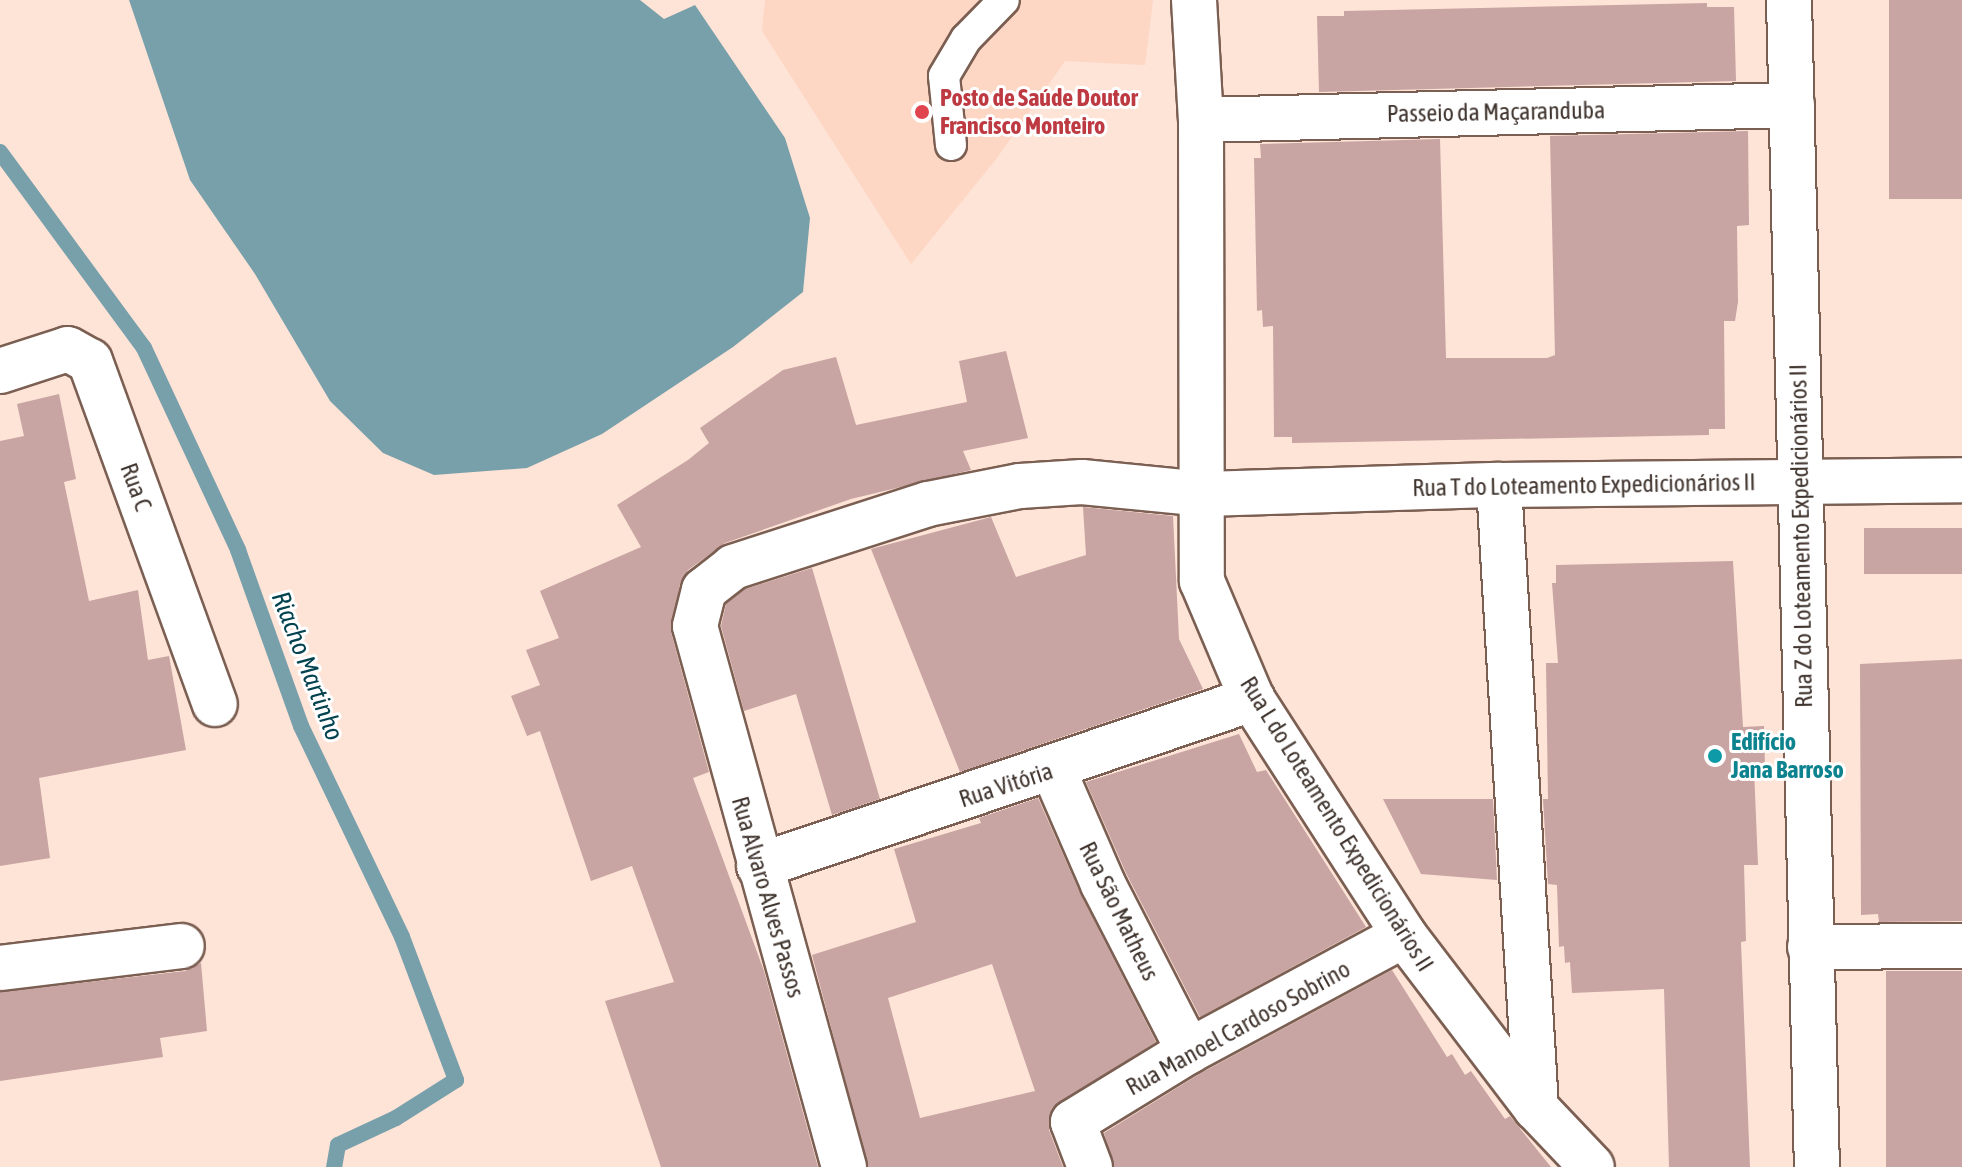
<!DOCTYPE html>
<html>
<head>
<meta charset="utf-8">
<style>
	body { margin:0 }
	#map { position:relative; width:1962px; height:1167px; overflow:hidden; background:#fee3d7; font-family:"Asap Condensed",sans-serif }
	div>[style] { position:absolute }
	.built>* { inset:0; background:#fed6c4 }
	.water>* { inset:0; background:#78a0ab }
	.stream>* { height:16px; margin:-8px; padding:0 8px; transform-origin:8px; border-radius:8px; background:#78a0ab }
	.building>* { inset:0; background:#c8a4a2; transform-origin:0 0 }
	.roads { filter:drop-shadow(2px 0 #7b5f52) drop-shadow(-2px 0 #7b5f52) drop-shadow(0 2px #7b5f52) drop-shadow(0 -2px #7b5f52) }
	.service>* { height:30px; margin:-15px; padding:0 15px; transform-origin:15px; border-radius:15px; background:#fff }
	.minor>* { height:44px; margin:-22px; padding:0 22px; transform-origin:22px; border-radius:22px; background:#fff }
	.dots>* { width:22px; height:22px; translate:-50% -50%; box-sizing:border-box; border:4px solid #fff; border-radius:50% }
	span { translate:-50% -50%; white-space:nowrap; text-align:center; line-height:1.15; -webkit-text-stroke:6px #fff; paint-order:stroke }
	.health-label { font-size:24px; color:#be3a42; font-weight:700 }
	.left { translate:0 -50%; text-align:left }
	.street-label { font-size:24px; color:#40342e }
	.culture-label { font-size:24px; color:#0d838f; font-weight:700 }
	.water-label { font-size:26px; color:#03424f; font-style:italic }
</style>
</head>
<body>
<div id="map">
	<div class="built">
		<i style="clip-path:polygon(765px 0,1153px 0,1145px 65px,1065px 61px,997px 158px,911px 264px,762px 31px)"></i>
	</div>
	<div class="water">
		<i style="clip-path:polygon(129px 0,640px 0,664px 19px,695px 5px,785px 138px,810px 218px,803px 292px,733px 347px,602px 434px,527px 468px,434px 475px,383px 453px,330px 401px,255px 274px,190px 180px)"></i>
	</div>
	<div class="stream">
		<i style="left:0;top:152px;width:243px;rotate:53.7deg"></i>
		<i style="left:144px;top:348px;width:223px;rotate:65deg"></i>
		<i style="left:238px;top:550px;width:187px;rotate:70.3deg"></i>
		<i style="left:301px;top:726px;width:234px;rotate:64.4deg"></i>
		<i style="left:402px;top:937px;width:153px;rotate:69.3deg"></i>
		<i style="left:456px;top:1080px;width:71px;rotate:147.7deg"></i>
		<i style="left:396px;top:1118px;width:64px;rotate:155deg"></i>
		<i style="left:338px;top:1145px;width:22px;rotate:100deg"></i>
	</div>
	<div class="building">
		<i style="left:1889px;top:0;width:73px;height:199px"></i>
		<i style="clip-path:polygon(1707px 3px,1707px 7px,1734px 7px,1736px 81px,1319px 92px,1317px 16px,1344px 16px,1344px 11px)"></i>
		<i style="clip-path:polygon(1748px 131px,1749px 225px,1737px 226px,1738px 302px,1735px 321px,1724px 321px,1725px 429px,1709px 429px,1709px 435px,1352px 442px,1292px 443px,1292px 437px,1274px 437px,1273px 326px,1263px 327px,1262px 310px,1257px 311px,1254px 158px,1261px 158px,1260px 144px,1440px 139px,1446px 358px,1547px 358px,1555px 355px,1550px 136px)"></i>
		<i style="clip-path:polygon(1006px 351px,1028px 438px,963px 451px,971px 470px,851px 499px,725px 543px,688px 570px,680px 584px,671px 632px,709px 772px,693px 778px,764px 971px,818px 1167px,661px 1167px,605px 1001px,674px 982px,632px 866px,591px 881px,540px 731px,527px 736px,511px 696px,540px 685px,526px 650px,559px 638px,540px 591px,641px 547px,617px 505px,688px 460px,709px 443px,700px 428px,783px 370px,836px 357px,856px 425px,967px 402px,959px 361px)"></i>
		<i style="clip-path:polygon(59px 394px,76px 479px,64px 482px,89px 601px,138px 590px,148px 660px,169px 656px,186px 750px,39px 778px,50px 858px,0 866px,0 441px,24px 436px,17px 404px)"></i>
		<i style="clip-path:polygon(1083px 507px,1173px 516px,1179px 639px,1203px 689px,960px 772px,871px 549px,991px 517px,1016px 577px,1086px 555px)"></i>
		<i style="left:1864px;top:528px;width:98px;height:46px"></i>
		<i style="clip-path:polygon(1733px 561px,1743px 727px,1764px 726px,1765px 768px,1754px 769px,1758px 865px,1744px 865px,1746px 941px,1741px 942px,1750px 1167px,1669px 1167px,1664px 989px,1572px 993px,1570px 962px,1565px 963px,1564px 946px,1559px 947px,1557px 885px,1548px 884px,1543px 799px,1548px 799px,1546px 663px,1558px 663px,1552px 583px,1556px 583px,1556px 565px)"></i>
		<i style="clip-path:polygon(812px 568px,880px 799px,832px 815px,796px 694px,744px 711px,721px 626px,726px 604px,745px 589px)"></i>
		<i style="clip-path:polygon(1962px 659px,1962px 921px,1879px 922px,1878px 914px,1861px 915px,1860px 664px)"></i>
		<i style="clip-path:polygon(1239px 734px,1257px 772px,1266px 770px,1366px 927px,1200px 1017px,1126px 873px,1086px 782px)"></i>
		<i style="clip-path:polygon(evenodd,1038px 798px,1081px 895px,1156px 1042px,1052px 1108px,1049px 1130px,1063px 1167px,868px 1167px,812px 955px,916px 922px,894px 849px,981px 823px,979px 818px,1038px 798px,992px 964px,1035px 1091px,920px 1118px,888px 998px,992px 964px)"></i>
		<i style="clip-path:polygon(1383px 799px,1493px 799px,1497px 880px,1421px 874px)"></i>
		<i style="clip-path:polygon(201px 963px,207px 1031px,160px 1038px,163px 1057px,0 1081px,0 992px,185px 971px)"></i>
		<i style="clip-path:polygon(1392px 970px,1447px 1057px,1452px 1054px,1465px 1075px,1471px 1071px,1505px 1119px,1510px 1116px,1551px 1167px,1114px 1167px,1104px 1133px,1201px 1073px)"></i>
		<i style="left:1962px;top:971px;width:196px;height:76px;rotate:90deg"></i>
	</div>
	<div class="roads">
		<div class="service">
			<i style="left:951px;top:145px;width:69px;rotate:-95.8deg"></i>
			<i style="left:944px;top:76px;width:43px;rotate:-59.3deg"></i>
			<i style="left:966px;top:39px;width:54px;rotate:-45.7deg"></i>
		</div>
		<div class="minor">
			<i style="left:1194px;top:0;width:120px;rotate:86.7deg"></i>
			<i style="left:1201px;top:120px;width:461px;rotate:89.9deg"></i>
			<i style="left:1202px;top:581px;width:128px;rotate:67deg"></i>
			<i style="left:1252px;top:699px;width:281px;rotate:57.2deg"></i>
			<i style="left:1404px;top:935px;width:218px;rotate:52.7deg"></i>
			<i style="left:1536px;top:1108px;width:81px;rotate:46.5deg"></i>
			<i style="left:1789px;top:0;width:1167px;rotate:88.63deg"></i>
			<i style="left:1201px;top:120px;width:591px;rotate:-1.45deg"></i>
			<i style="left:0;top:371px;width:71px;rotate:-17.9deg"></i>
			<i style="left:68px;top:349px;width:25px;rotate:29deg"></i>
			<i style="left:90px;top:361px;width:365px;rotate:70deg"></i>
			<i style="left:1499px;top:485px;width:624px;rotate:86.6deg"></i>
			<i style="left:1053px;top:769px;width:125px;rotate:66.5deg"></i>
			<i style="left:1103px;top:884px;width:188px;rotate:62.8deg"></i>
			<i style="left:759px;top:866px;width:521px;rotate:-18.71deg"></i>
			<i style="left:1810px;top:947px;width:152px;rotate:-0.4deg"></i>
			<i style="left:0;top:968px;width:183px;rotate:-6.9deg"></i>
			<i style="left:844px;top:1167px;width:561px;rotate:-105.4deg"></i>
			<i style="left:695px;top:626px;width:37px;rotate:-76deg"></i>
			<i style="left:704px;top:590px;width:37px;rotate:-38deg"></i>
			<i style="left:733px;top:567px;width:205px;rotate:-17.9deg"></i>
			<i style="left:928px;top:504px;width:94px;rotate:-11.1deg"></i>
			<i style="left:1020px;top:486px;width:62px;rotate:-3.7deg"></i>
			<i style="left:1082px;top:482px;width:124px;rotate:5.6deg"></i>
			<i style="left:1205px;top:494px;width:294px;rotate:-1.8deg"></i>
			<i style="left:1499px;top:485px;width:463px;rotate:-0.6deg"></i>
			<i style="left:1090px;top:1167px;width:48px;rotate:-110.7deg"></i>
			<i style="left:1073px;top:1122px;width:136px;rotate:-31.5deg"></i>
			<i style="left:1189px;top:1051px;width:244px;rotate:-28.3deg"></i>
		</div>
	</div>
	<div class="dots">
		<i style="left:922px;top:112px;background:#e0444e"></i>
		<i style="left:1715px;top:756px;background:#0f9aa8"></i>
	</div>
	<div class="health-label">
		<span class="left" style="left:940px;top:112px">Posto de Saúde Doutor<br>Francisco Monteiro</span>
	</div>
	<div class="street-label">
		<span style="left:1496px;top:112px;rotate:-1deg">Passeio da Maçaranduba</span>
		<span style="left:1584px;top:485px;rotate:-1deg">Rua T do Loteamento Expedicionários II</span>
		<span style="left:136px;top:487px;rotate:70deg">Rua C</span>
		<span style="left:1801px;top:536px;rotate:-91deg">Rua Z do Loteamento Expedicionários II</span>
		<span style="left:1006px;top:785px;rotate:-18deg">Rua Vitória</span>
		<span style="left:1337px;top:824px;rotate:58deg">Rua L do Loteamento Expedicionários II</span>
		<span style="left:768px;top:897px;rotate:74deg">Rua Alvaro Alves Passos</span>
		<span style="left:1119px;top:911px;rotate:64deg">Rua São Matheus</span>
		<span style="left:1238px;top:1028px;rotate:-29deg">Rua Manoel Cardoso Sobrino</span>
	</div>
	<div class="culture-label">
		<span class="left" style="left:1731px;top:756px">Edifício<br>Jana Barroso</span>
	</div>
	<div class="water-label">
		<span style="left:307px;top:666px;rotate:69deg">Riacho Martinho</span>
	</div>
</div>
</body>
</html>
